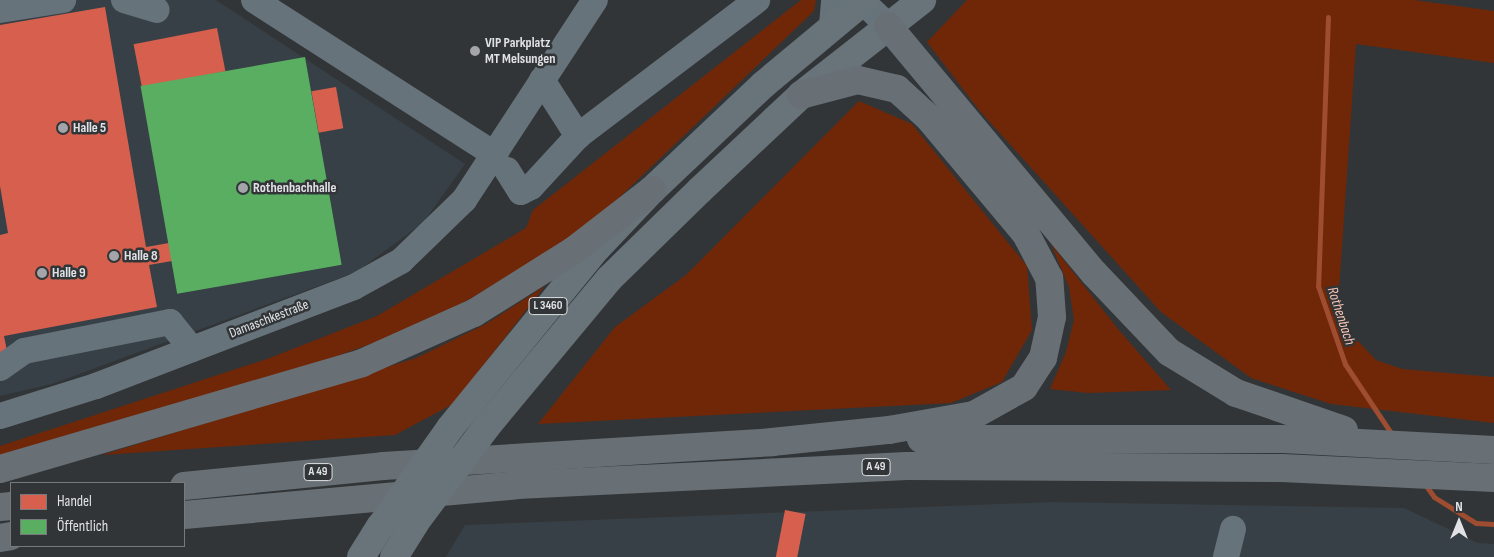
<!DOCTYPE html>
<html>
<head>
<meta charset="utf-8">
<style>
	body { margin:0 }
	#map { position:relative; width:1494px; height:557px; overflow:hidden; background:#323537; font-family:"Sofia Sans Condensed",sans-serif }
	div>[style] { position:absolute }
	.built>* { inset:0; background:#374046 }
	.green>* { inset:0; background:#6f2708 }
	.shops>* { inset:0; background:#d6604d; transform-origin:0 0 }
	.public>* { inset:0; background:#5aae61; transform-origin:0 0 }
	.stream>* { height:5px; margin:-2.5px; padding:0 2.5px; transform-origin:2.5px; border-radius:2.5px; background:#9e4d31 }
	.minor>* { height:26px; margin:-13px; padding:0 13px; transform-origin:13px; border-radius:13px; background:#67737b }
	.major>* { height:28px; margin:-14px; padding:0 14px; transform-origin:14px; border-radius:14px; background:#68737a }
	.highway>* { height:28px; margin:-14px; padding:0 14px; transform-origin:14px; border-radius:14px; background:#687076 }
	.major-bridge>* { height:28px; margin:-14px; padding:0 14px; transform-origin:14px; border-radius:14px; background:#68737a }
	.dots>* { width:14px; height:14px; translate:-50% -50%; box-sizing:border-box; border:2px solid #313538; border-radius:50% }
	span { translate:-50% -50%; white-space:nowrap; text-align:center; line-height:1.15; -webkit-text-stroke:5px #313538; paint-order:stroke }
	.shield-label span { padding:1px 4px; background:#313538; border:1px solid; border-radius:4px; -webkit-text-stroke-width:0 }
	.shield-label { font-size:12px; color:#e0e2e5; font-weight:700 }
	.poi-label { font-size:14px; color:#e0e2e5; font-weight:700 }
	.left { translate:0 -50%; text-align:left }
	.street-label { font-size:14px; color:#e0e2e5 }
	.water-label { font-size:15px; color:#f7c4b4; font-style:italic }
	.legend { position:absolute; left:10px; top:482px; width:175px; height:65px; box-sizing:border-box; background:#313538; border:1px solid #777a7d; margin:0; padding:6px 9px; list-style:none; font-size:15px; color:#e0e2e5 }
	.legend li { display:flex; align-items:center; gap:10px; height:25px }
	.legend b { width:25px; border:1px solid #777a7d }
	.north { position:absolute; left:1434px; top:497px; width:50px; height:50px; -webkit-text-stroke:4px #313538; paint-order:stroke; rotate:0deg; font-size:14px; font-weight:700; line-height:20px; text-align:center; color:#e0e2e5 }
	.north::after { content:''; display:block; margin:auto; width:18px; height:22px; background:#e0e2e5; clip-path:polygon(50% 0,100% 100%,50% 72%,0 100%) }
</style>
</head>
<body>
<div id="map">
	<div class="built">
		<i style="clip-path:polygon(0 0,216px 0,465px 164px,423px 223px,356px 272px,52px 384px,0 396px)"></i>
		<i style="clip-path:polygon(1052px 502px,1404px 508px,1478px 543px,1494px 544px,1494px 557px,446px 557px,465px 525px)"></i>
	</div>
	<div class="green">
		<i style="clip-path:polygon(801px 0,816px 0,814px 11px,623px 194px,577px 234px,475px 296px,418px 327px,306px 367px,0 458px,0 446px,267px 359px,377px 316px,526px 228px,533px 210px)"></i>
		<i style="clip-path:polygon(967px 0,1414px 0,1494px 11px,1494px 63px,1356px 44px,1337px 319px,1376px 360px,1402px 369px,1494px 377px,1494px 423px,1331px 404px,1251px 378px,1161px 312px,979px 110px,927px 42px)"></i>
		<i style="clip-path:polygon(859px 101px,912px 124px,1027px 266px,1032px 330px,1002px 382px,951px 403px,538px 424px,615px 327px,686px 275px)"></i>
		<i style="clip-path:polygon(1051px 244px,1118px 329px,1171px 390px,1088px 393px,1050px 389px,1066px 352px,1074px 320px,1069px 287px)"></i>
		<i style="clip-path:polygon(545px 286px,453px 404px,395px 435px,102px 455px,416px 358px,486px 324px)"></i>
	</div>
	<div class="shops">
		<i style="clip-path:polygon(105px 7px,146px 247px,169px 243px,172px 261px,149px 265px,157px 307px,4px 336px,7px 351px,0 352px,0 235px,8px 233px,0 186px,0 25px)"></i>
		<i style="left:217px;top:28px;width:44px;height:85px;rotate:79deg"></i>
		<i style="left:336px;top:87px;width:42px;height:25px;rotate:80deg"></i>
		<i style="left:785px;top:510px;width:21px;height:48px;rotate:11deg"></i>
	</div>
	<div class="public">
		<i style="left:305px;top:57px;width:211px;height:167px;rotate:80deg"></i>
	</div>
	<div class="stream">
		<i style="left:1328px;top:17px;width:269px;rotate:92.1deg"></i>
		<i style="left:1318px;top:286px;width:83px;rotate:70.9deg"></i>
		<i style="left:1345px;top:364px;width:87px;rotate:56.3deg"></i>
		<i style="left:1424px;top:483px;width:17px;rotate:54deg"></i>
		<i style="left:1434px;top:497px;width:49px;rotate:31.8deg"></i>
		<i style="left:1476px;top:523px;width:18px;rotate:3deg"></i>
	</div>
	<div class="minor">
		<i style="left:124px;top:0;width:34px;rotate:17deg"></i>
		<i style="left:254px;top:0;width:287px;rotate:32.7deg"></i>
		<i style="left:861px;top:0;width:37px;rotate:44deg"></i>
		<i style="left:0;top:10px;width:64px;rotate:-9deg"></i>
		<i style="left:832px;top:25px;width:25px;rotate:-85deg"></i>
		<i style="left:542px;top:80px;width:67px;rotate:57.3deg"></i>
		<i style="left:507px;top:170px;width:26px;rotate:58deg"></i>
		<i style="left:521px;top:192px;width:11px;rotate:-27deg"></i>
		<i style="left:531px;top:187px;width:69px;rotate:-47.3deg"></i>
		<i style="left:578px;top:136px;width:225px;rotate:-37.2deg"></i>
		<i style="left:0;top:368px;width:29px;rotate:-35deg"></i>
		<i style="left:24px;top:351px;width:149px;rotate:-11.2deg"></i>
		<i style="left:170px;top:322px;width:35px;rotate:51deg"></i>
		<i style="left:0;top:416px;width:101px;rotate:-17.4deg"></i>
		<i style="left:96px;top:386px;width:276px;rotate:-21deg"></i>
		<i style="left:354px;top:287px;width:54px;rotate:-29deg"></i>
		<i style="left:401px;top:261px;width:88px;rotate:-44.1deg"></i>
		<i style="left:464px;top:200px;width:239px;rotate:-56.8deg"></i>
		<i style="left:1226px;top:557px;width:29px;rotate:-76deg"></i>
	</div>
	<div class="major">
		<i style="left:487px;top:426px;width:191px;rotate:-50.3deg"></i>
		<i style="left:609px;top:279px;width:127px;rotate:-44.4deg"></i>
		<i style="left:700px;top:190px;width:139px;rotate:-43.2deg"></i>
		<i style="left:801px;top:95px;width:154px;rotate:-38.1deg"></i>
		<i style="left:450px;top:428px;width:232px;rotate:-50.8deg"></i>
		<i style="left:597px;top:248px;width:80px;rotate:-46.5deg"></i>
		<i style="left:652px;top:190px;width:153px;rotate:-43.4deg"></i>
		<i style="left:763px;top:85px;width:133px;rotate:-39.8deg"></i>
		<i style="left:361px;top:557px;width:36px;rotate:-58deg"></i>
		<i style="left:394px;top:557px;width:40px;rotate:-58deg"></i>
	</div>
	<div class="highway">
		<i style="left:888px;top:26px;width:322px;rotate:50.2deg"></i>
		<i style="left:1094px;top:273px;width:109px;rotate:46.5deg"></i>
		<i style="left:1169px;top:352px;width:79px;rotate:31.5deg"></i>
		<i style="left:1236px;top:393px;width:114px;rotate:18.9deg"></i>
		<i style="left:921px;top:439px;width:362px"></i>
		<i style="left:1283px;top:439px;width:211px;rotate:3deg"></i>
		<i style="left:0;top:469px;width:377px;rotate:-16.3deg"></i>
		<i style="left:362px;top:363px;width:123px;rotate:-24.1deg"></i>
		<i style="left:474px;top:313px;width:117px;rotate:-32.1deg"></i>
		<i style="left:573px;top:251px;width:100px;rotate:-37.7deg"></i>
		<i style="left:184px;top:486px;width:200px;rotate:-5.7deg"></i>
		<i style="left:383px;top:466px;width:390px;rotate:-3.5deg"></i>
		<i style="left:772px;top:442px;width:118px;rotate:-5.9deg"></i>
		<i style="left:889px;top:430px;width:86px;rotate:-10deg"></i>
		<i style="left:974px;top:415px;width:57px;rotate:-29.2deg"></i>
		<i style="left:1024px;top:387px;width:35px;rotate:-57deg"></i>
		<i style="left:1043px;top:358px;width:42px;rotate:-77.6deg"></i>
		<i style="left:1052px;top:317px;width:39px;rotate:-94deg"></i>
		<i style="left:1049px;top:278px;width:50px;rotate:-117.6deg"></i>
		<i style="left:1026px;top:234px;width:150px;rotate:-129.9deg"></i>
		<i style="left:930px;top:119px;width:45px;rotate:-137.7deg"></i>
		<i style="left:897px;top:89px;width:40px;rotate:-167deg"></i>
		<i style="left:858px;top:80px;width:59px;rotate:165.3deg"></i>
		<i style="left:0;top:507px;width:11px;rotate:-5deg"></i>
		<i style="left:184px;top:515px;width:334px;rotate:-5.1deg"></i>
		<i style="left:517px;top:485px;width:390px;rotate:-2.8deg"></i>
		<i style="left:907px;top:466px;width:375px;rotate:0.3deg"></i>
		<i style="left:1282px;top:468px;width:212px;rotate:2.7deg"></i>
		<i style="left:0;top:538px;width:11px;rotate:-10deg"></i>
	</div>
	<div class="major-bridge">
		<i style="left:415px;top:523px;width:121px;rotate:-53.4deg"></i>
		<i style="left:380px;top:527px;width:121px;rotate:-54.7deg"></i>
	</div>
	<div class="dots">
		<i style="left:475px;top:51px;background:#a3a5a8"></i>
		<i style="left:63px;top:128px;background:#a3a5a8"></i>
		<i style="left:243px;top:188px;background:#a3a5a8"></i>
		<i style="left:114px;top:256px;background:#a3a5a8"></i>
		<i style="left:42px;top:273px;background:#a3a5a8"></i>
	</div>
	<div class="shield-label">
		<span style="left:548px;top:306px">L 3460</span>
		<span style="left:876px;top:467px">A 49</span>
		<span style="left:318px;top:472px">A 49</span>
	</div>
	<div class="poi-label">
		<span class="left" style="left:485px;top:51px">VIP Parkplatz<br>MT Melsungen</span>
		<span class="left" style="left:73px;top:128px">Halle 5</span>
		<span class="left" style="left:253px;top:188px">Rothenbachhalle</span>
		<span class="left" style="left:124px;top:256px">Halle 8</span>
		<span class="left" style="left:52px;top:273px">Halle 9</span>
	</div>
	<div class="street-label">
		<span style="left:269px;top:319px;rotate:-21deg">Damaschkestraße</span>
	</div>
	<div class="water-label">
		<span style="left:1341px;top:316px;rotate:72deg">Rothenbach</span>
	</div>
	<ul class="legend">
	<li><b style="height:14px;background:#d6604d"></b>Handel</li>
	<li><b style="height:14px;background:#5aae61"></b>Öffentlich</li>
	</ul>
	<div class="north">N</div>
</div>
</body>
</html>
